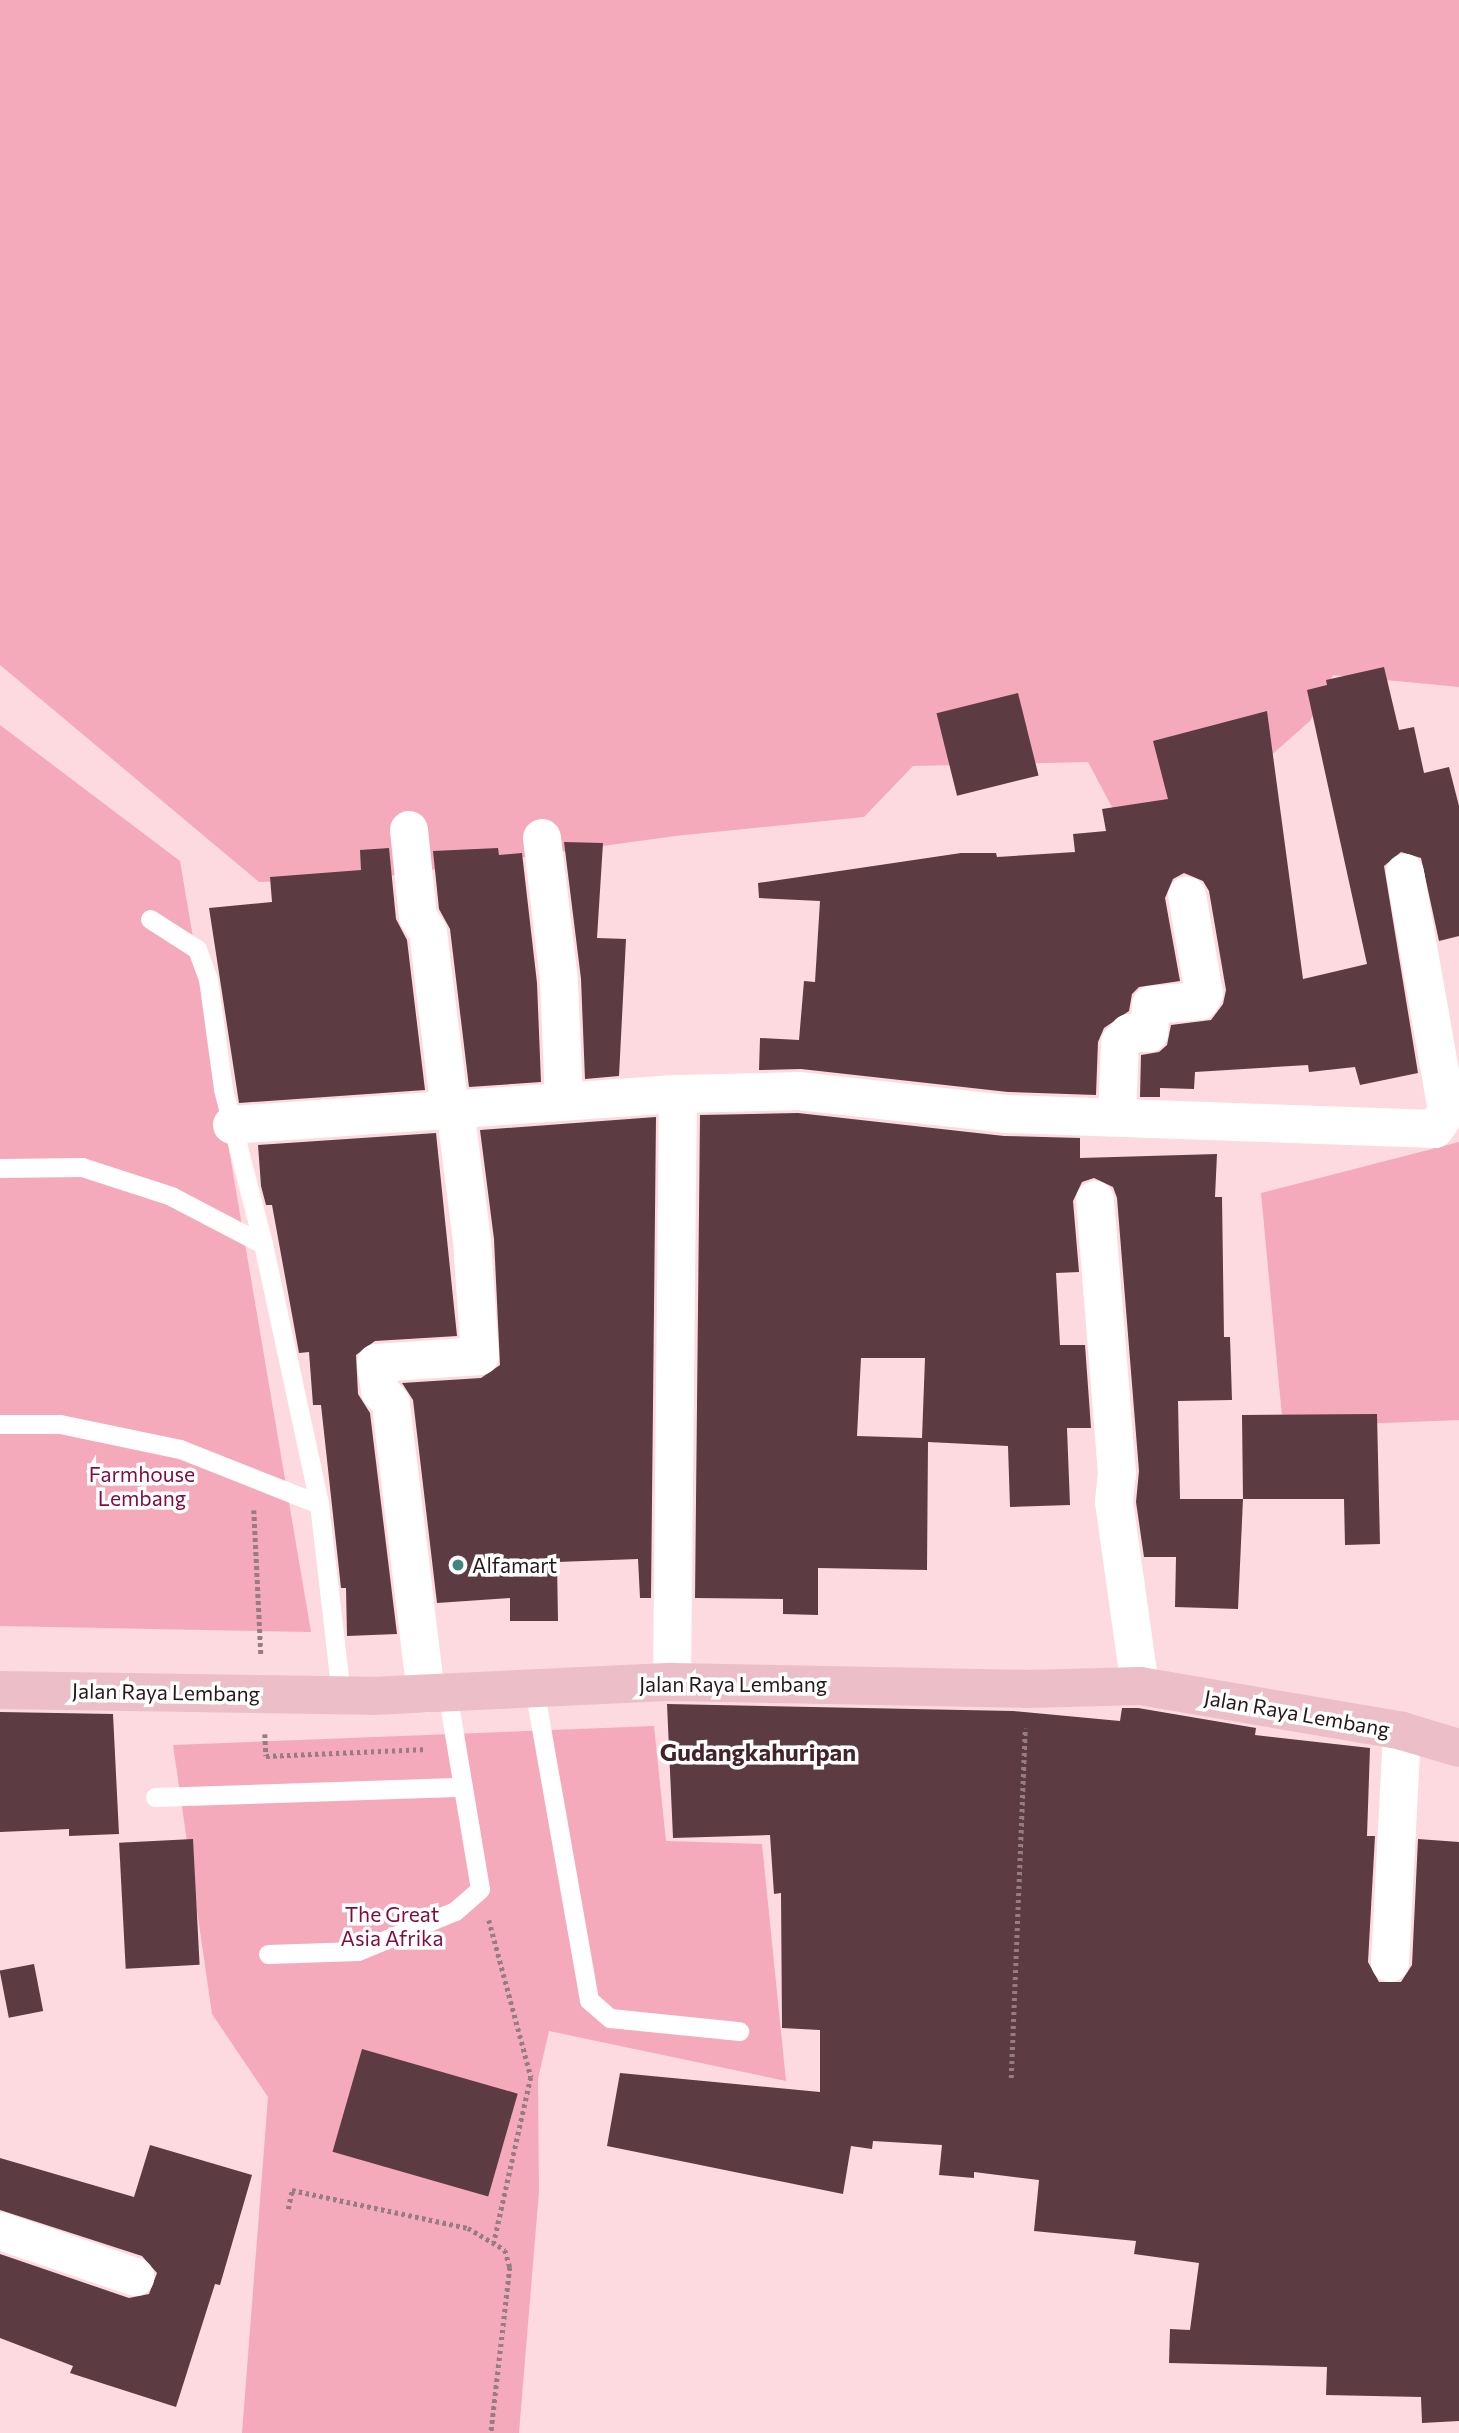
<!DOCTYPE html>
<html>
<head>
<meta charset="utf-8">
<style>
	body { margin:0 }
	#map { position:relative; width:1459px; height:2433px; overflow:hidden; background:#fcdae0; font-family:Commissioner,sans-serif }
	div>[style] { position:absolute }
	.green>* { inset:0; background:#f5aabb }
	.building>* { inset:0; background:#5d3b43; transform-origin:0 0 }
	.path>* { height:4.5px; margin-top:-2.25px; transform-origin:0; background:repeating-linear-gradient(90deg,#967d81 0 3.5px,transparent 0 7px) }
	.lane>* { height:19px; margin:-9.5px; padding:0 9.5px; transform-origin:9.5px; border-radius:9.5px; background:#fff }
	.street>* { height:38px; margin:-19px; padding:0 19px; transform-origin:19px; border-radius:19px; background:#fff }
	.primary>* { height:38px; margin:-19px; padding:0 19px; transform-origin:19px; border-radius:19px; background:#ebbec8 }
	.dots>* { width:19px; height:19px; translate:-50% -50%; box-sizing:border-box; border:4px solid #fff; border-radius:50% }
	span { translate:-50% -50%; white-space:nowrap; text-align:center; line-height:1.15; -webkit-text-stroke:7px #fff; paint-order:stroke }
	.park-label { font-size:21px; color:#7f0c3c }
	.poi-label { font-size:21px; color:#27181b }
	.left { translate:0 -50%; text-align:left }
	.street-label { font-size:21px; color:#27181b }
	.quarter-label { font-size:24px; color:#42232b; font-weight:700 }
</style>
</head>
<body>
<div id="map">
	<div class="green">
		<i style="clip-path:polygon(0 0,1459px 0,1459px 687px,1333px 675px,1310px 721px,1210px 809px,1122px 826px,1088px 762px,913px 766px,864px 817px,675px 836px,373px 878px,259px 882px,0 665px)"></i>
		<i style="clip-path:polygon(0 725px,180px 861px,311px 1632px,0 1626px)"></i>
		<i style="clip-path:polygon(1459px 1142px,1459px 1420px,1283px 1427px,1261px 1193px)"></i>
		<i style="clip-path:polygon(654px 1726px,666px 1841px,762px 1844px,786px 2081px,549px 2031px,538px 2079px,539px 2191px,519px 2433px,242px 2433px,268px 2097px,212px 2014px,173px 1745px)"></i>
	</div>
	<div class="building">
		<i style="clip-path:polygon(1384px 667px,1399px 730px,1414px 727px,1424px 773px,1449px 767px,1459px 806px,1459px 936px,1439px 941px,1421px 858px,1401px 852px,1384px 866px,1418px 1073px,1360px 1085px,1355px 1067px,1309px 1072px,1308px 1065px,1195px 1072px,1194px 1089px,1160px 1088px,1160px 1097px,1140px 1097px,1141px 1055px,1159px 1052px,1167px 1045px,1171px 1025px,1211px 1020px,1223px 1004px,1226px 990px,1209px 891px,1203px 881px,1184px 873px,1173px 879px,1165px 898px,1180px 981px,1139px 987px,1132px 994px,1129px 1011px,1104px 1028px,1098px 1042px,1096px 1095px,1008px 1092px,801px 1069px,759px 1070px,760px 1038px,799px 1040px,804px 981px,815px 982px,820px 901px,759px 898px,758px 883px,961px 853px,996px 853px,997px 857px,1075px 852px,1073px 834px,1106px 831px,1102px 809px,1168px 799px,1153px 741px,1267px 711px,1303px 979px,1367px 964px,1307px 690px,1327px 685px,1326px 680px)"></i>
		<i style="left:1018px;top:693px;width:85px;height:84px;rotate:76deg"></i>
		<i style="clip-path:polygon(564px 842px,603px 843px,597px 938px,626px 939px,619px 1076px,585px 1079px,581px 979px)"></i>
		<i style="clip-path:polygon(389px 848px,396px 919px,407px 940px,425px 1090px,239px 1103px,209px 908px,272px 902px,270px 877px,361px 870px,360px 850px)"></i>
		<i style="clip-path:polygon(498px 848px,499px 855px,522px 853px,537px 983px,541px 1082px,469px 1087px,450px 929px,439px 909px,433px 851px)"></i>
		<i style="clip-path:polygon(evenodd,798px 1113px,1004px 1136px,1080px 1138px,1080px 1158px,1217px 1154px,1215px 1197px,1222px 1197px,1224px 1337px,1230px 1337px,1232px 1400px,1178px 1401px,1180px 1499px,1243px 1499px,1238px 1609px,1175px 1607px,1176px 1557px,1144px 1557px,1136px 1502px,1139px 1471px,1117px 1198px,1113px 1187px,1094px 1178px,1082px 1182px,1073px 1201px,1079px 1272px,1056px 1273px,1060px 1345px,1085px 1345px,1091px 1428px,1067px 1428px,1070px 1505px,1010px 1507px,1008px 1446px,928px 1442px,927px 1570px,818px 1568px,818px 1615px,783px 1614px,783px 1599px,695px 1598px,700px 1115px,798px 1113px,861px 1358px,925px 1358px,922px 1438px,857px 1436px,861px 1358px)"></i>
		<i style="clip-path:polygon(656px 1117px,651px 1598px,640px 1598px,638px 1559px,557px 1562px,558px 1621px,510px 1621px,510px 1598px,437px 1603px,413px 1400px,402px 1383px,481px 1378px,500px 1365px,494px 1239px,480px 1130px)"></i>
		<i style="clip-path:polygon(436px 1133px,457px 1336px,375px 1341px,356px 1355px,358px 1394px,370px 1413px,397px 1634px,347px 1636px,346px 1588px,341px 1588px,321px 1405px,313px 1405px,309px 1352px,299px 1353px,272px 1205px,266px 1205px,261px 1186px,258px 1145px)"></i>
		<i style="clip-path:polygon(1377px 1414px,1380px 1544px,1345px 1545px,1344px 1499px,1243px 1499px,1242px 1415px)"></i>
		<i style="clip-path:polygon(667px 1704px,1013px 1711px,1120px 1721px,1122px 1708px,1138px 1708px,1256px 1728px,1255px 1735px,1370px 1748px,1367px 1836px,1375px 1836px,1368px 1962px,1379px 1982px,1401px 1982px,1412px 1965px,1418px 1839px,1459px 1842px,1459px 2421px,1422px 2423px,1421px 2397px,1326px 2395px,1327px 2367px,1169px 2363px,1170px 2329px,1190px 2330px,1199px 2263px,1134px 2254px,1136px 2241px,1034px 2231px,1039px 2180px,974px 2172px,974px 2178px,939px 2175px,942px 2145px,873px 2141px,872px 2149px,851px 2146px,843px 2194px,607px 2146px,620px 2073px,820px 2092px,820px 2030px,782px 2028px,781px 1893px,774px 1894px,770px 1835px,673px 1838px)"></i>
		<i style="clip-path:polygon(0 1712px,113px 1714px,119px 1834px,69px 1836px,69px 1829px,0 1832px)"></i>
		<i style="left:193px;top:1839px;width:126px;height:74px;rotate:87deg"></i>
		<i style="left:34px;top:1964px;width:48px;height:35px;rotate:79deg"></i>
		<i style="left:362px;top:2049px;width:162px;height:107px;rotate:16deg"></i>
		<i style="clip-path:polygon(150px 2145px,252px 2175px,220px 2285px,215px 2284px,176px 2407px,70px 2373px,73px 2366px,0 2338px,0 2254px,129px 2298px,149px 2294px,157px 2273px,142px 2256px,0 2210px,0 2158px,134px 2197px)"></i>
	</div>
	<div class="path">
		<i style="left:254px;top:1510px;width:145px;rotate:87.2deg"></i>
		<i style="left:265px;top:1734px;width:22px;rotate:87deg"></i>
		<i style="left:266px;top:1756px;width:161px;rotate:-2.5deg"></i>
		<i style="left:489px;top:1920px;width:163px;rotate:75deg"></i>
		<i style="left:531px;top:2077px;width:170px;rotate:102.6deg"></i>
		<i style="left:1011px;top:2078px;width:350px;rotate:-87.7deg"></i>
		<i style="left:288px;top:2209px;width:19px;rotate:-78deg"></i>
		<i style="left:292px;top:2190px;width:180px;rotate:12.2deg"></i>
		<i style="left:468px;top:2228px;width:43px;rotate:30.7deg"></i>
		<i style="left:505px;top:2250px;width:18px;rotate:74deg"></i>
		<i style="left:510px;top:2267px;width:167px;rotate:96.5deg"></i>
	</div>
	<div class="lane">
		<i style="left:150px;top:919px;width:56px;rotate:32.6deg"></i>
		<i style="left:197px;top:949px;width:32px;rotate:70deg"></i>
		<i style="left:208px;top:979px;width:111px;rotate:82.2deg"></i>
		<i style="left:223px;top:1089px;width:160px;rotate:75.5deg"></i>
		<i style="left:263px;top:1244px;width:266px;rotate:77.8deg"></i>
		<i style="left:319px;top:1504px;width:192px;rotate:83.4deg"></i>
		<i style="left:0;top:1168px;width:82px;rotate:-0.7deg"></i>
		<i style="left:82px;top:1167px;width:94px;rotate:18deg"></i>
		<i style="left:171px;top:1196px;width:104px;rotate:27.6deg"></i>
		<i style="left:0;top:1424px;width:60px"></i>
		<i style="left:60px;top:1424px;width:123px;rotate:11.8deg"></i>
		<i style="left:180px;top:1449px;width:149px;rotate:21.6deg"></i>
		<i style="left:534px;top:1688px;width:317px;rotate:80deg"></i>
		<i style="left:589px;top:2000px;width:28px;rotate:41deg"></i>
		<i style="left:610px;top:2018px;width:130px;rotate:5.8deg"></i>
		<i style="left:155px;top:1797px;width:308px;rotate:-1.9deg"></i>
		<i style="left:268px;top:1954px;width:90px;rotate:-1.9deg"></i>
		<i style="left:358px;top:1951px;width:105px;rotate:-22.4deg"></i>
		<i style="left:455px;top:1911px;width:33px;rotate:-41deg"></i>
		<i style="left:480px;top:1889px;width:200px;rotate:-99.5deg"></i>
	</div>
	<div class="street">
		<i style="left:409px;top:830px;width:87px;rotate:84.1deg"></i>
		<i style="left:418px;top:917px;width:18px;rotate:56deg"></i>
		<i style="left:428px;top:932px;width:179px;rotate:83deg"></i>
		<i style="left:542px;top:838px;width:144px;rotate:83.2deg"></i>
		<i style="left:559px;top:981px;width:121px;rotate:87.6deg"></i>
		<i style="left:1117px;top:1117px;width:74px;rotate:-87.7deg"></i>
		<i style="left:1120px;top:1043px;width:13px;rotate:-48deg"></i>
		<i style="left:1129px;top:1033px;width:20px"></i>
		<i style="left:1149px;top:1033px;width:28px;rotate:-86deg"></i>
		<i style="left:1151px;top:1005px;width:49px;rotate:-4.7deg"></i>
		<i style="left:1200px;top:1001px;width:8px;rotate:-60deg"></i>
		<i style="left:1204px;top:994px;width:100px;rotate:-99.7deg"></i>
		<i style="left:232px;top:1125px;width:447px;rotate:-4deg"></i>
		<i style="left:678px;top:1094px;width:121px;rotate:-1.4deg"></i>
		<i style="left:799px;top:1091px;width:208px;rotate:6.3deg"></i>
		<i style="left:1006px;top:1114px;width:429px;rotate:2deg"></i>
		<i style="left:1435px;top:1129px;width:22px;rotate:-56deg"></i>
		<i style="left:1447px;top:1111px;width:242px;rotate:-100deg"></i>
		<i style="left:1095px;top:1200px;width:274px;rotate:85.4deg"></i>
		<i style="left:1117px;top:1473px;width:29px;rotate:96deg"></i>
		<i style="left:1114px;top:1502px;width:186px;rotate:82deg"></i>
		<i style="left:672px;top:1682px;width:588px;rotate:-89.42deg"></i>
		<i style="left:426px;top:1694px;width:293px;rotate:-96.9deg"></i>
		<i style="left:391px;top:1403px;width:16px;rotate:-133deg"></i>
		<i style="left:380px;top:1391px;width:28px;rotate:-98deg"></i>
		<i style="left:376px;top:1363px;width:104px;rotate:-3.9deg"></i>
		<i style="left:480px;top:1356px;width:115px;rotate:-94deg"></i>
		<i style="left:472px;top:1241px;width:133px;rotate:-97.3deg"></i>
		<i style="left:1390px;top:1963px;width:232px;rotate:-87deg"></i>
		<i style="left:0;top:2231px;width:143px;rotate:18.8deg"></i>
	</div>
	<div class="primary">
		<i style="left:0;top:1690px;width:371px;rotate:0.9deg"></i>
		<i style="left:371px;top:1696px;width:301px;rotate:-2.7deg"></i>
		<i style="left:672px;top:1682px;width:355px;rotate:1.1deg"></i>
		<i style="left:1027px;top:1689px;width:113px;rotate:-1.5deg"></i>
		<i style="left:1140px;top:1686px;width:266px;rotate:9.7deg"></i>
		<i style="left:1402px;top:1731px;width:59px;rotate:16.6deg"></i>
	</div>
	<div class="dots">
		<i style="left:458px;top:1565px;background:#41867d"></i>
	</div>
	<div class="park-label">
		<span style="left:142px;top:1486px">Farmhouse<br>Lembang</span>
		<span style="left:392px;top:1926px">The Great<br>Asia Afrika</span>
	</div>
	<div class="poi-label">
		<span class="left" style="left:472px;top:1565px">Alfamart</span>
	</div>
	<div class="street-label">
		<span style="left:733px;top:1684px">Jalan Raya Lembang</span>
		<span style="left:166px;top:1692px;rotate:1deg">Jalan Raya Lembang</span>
		<span style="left:1297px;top:1713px;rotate:10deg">Jalan Raya Lembang</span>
	</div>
	<div class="quarter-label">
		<span style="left:758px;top:1752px">Gudangkahuripan</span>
	</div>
</div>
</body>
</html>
